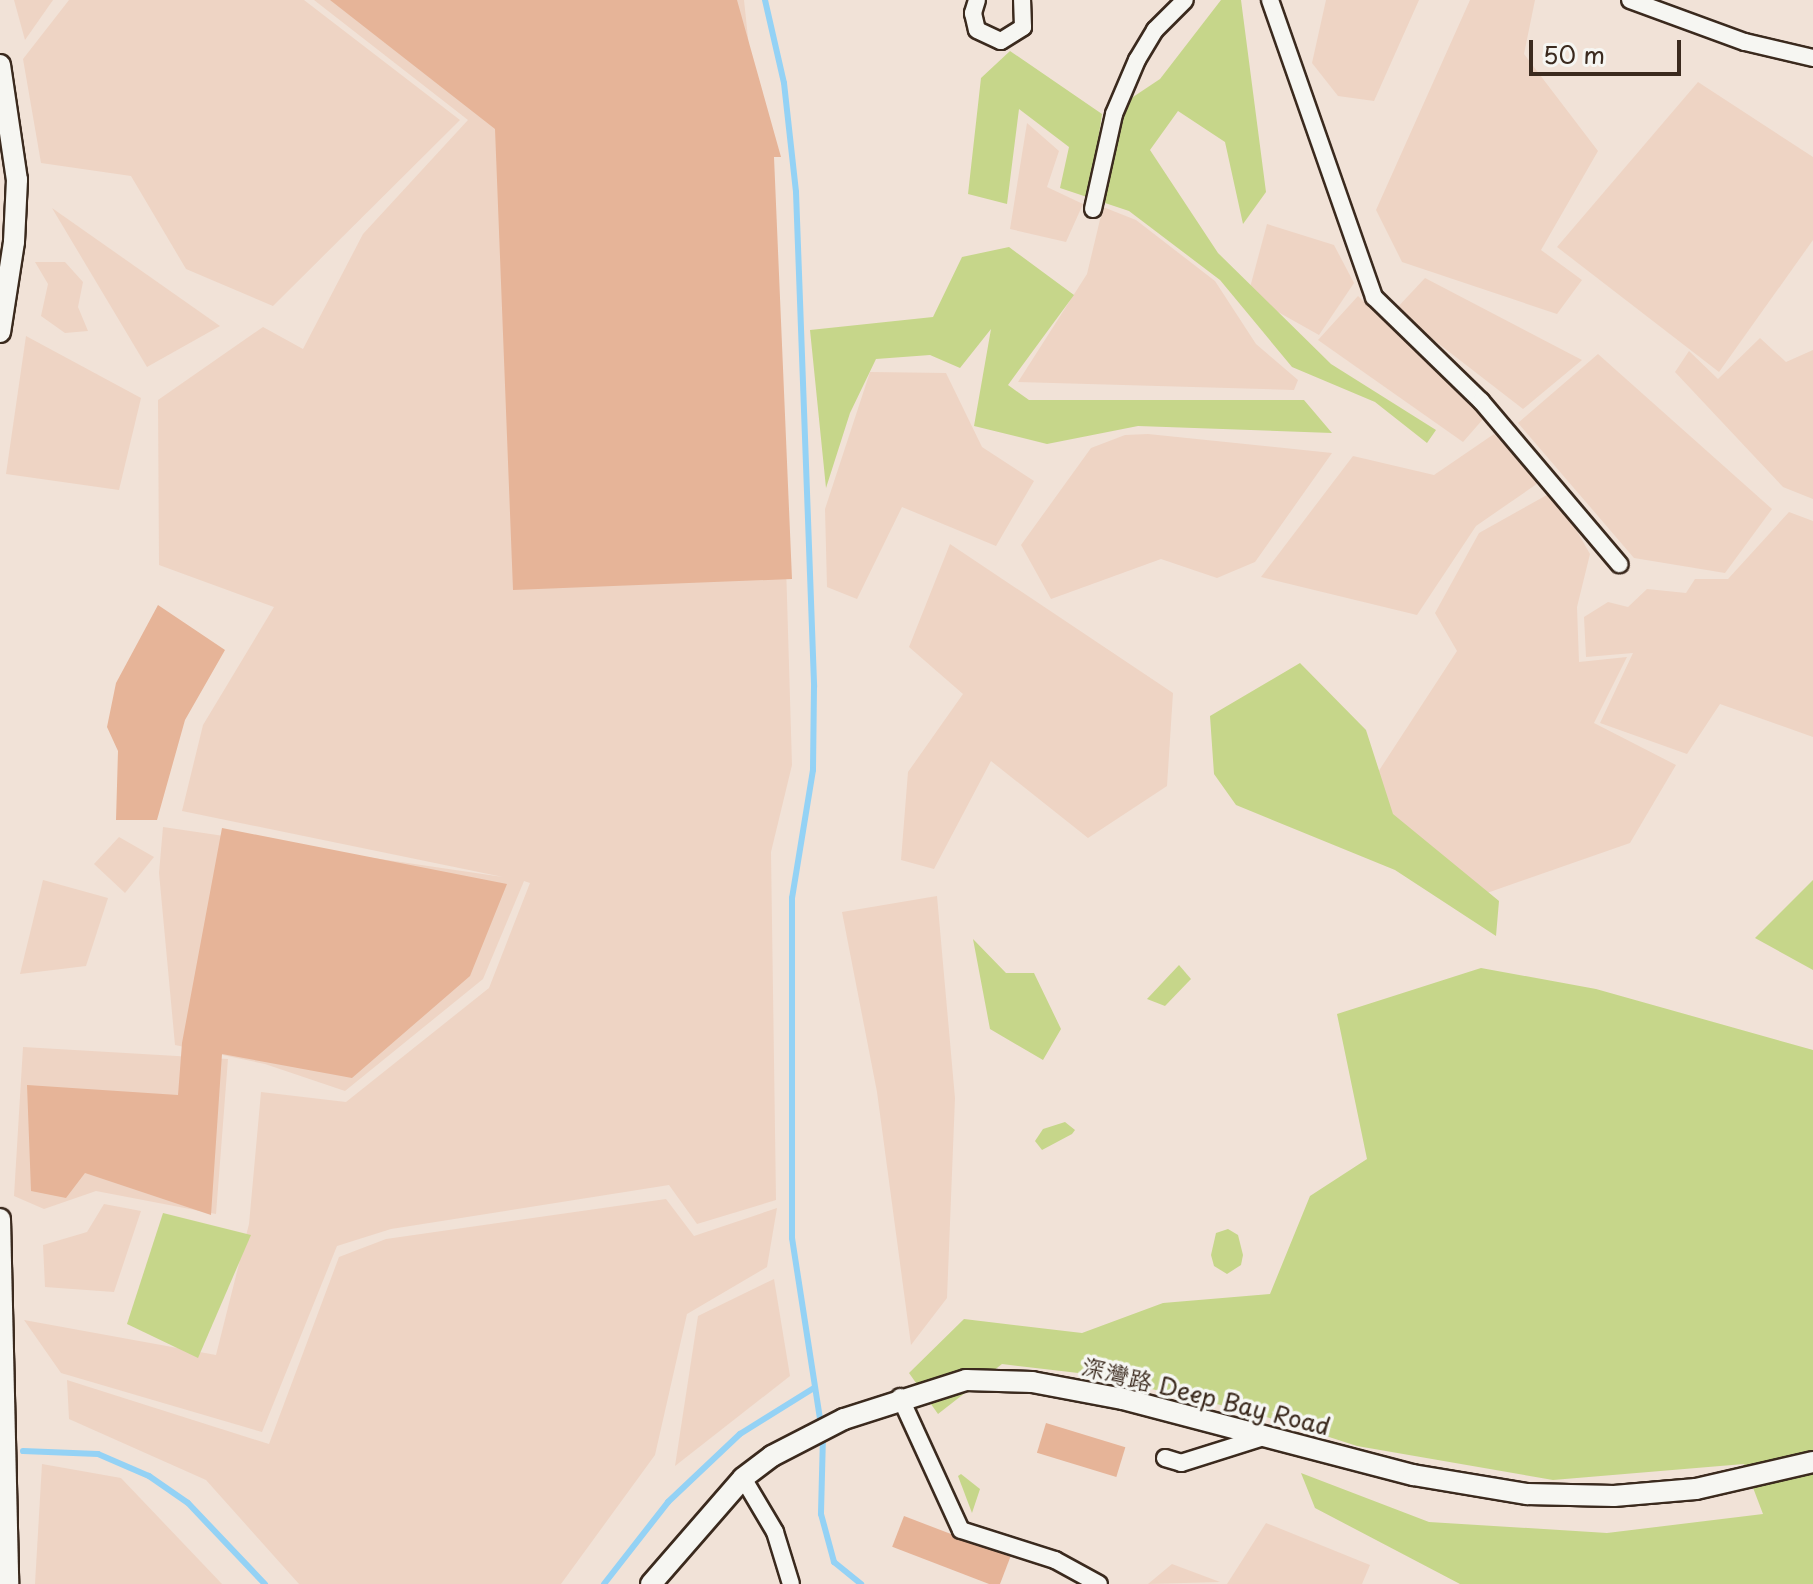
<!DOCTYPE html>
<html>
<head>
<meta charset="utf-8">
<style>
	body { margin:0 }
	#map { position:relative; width:1813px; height:1584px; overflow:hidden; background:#f1e2d7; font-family:"Playpen Sans","LXGW WenKai TC",sans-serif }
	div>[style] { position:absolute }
	.built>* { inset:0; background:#eed4c4 }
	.green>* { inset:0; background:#c6d68a }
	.stream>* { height:6px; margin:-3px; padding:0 3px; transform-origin:3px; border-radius:3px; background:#94d2f5 }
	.building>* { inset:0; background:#e6b498; transform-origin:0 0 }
	.roads { filter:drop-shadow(2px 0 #3b2a1e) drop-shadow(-2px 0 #3b2a1e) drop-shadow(0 2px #3b2a1e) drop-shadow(0 -2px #3b2a1e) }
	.minor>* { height:16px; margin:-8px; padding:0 8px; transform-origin:8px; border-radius:8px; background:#f6f6f2 }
	.tertiary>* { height:20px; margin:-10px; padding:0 10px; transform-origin:10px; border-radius:10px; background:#f6f6f2 }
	span { translate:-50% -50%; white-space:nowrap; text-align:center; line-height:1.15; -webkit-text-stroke:7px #f6f6f2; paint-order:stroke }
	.street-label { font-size:24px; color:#3b2a1e }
	.scale { position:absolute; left:1529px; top:40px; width:152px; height:36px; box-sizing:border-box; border:4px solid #3b2a1e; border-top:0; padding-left:10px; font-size:24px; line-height:28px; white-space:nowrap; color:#3b2a1e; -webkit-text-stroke:6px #f6f6f2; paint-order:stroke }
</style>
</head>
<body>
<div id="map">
	<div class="built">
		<i style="clip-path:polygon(14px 0,53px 0,25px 40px)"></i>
		<i style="clip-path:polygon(69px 0,304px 0,460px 120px,273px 306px,186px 269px,131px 176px,41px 163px,23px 59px)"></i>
		<i style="clip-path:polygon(314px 0,744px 0,779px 330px,792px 765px,771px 852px,776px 1200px,697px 1224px,669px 1185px,391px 1229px,337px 1246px,262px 1432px,61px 1373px,24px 1320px,216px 1355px,249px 1224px,261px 1092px,346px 1102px,489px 988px,530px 883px,524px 881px,483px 979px,345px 1091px,265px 1064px,175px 1045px,159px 873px,163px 827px,503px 877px,182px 811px,203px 725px,274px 607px,159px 565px,158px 400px,263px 327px,303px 349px,363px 234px,468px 120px)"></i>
		<i style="clip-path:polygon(1326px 0,1419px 0,1374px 101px,1338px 96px,1312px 63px)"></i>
		<i style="clip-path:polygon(1470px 0,1535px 0,1524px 54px,1598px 151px,1541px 250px,1582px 280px,1557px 314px,1402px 262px,1376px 210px)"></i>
		<i style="clip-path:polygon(1698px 82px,1813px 157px,1813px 240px,1719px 372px,1557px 247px)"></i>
		<i style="clip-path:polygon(1027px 123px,1059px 151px,1047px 187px,1083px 204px,1066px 242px,1010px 229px)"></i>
		<i style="clip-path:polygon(1103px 207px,1136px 220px,1215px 281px,1256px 344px,1298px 380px,1294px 390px,1018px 382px,1087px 274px)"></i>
		<i style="clip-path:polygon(52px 208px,220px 326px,147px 367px)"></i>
		<i style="clip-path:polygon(1267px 224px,1334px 245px,1354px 283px,1319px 335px,1248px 295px)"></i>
		<i style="clip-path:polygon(35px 262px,65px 262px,83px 282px,78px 307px,88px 331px,65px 333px,41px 316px,48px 284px)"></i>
		<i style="clip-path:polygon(1425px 278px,1582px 360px,1523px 409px,1395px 310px)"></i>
		<i style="clip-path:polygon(1358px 296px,1484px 418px,1463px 442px,1318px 340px)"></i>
		<i style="clip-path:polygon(26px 336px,141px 398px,119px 490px,6px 474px)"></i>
		<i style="clip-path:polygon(1760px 338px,1786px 362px,1813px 350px,1813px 499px,1783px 487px,1675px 372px,1689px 351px,1718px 379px)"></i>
		<i style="clip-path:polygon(1598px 354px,1772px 509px,1725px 573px,1634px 558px,1518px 423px)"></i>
		<i style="clip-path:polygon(870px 372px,946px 373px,982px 447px,1034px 481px,996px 546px,902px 507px,857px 599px,827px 587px,825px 509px)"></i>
		<i style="clip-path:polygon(1148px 434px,1332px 453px,1255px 562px,1217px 578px,1161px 559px,1051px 599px,1021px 545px,1091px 448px,1125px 435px)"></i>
		<i style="clip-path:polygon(1494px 434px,1541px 481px,1476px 526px,1417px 615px,1261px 577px,1353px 456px,1434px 475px)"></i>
		<i style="clip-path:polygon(1554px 491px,1590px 554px,1577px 607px,1579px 662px,1627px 657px,1594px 723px,1676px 765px,1630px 843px,1467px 900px,1365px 792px,1457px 651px,1435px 613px,1479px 533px)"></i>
		<i style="clip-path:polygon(1789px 512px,1813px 521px,1813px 737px,1720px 704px,1687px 754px,1600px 723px,1633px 653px,1586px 657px,1584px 617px,1608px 602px,1628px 607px,1647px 589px,1686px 593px,1695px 579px,1728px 579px)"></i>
		<i style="clip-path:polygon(950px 544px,1173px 693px,1167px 786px,1088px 838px,991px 761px,934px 869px,901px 860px,908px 772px,963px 694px,909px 647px)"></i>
		<i style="clip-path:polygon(119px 837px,154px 857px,125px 893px,94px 864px)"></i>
		<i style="clip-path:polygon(43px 880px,108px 898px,86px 966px,20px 974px)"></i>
		<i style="clip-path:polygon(937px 896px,955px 1098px,947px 1298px,911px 1345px,877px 1092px,842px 912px)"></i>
		<i style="clip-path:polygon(23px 1047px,228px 1059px,216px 1214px,96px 1191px,44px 1209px,14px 1196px)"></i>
		<i style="clip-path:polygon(666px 1199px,694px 1236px,777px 1208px,767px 1267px,687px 1314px,655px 1455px,561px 1584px,299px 1584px,206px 1480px,69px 1419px,67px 1380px,269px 1444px,339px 1257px,386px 1239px)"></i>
		<i style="clip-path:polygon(104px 1204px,141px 1211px,114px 1292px,45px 1287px,43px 1245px,87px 1232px)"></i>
		<i style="clip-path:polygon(774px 1279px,790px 1376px,675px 1466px,698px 1316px)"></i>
		<i style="clip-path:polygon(42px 1464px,121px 1478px,222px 1584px,35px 1584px)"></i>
		<i style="clip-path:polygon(1266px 1523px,1370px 1565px,1362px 1584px,1227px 1584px)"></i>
		<i style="clip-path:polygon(1172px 1564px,1220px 1582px,1148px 1584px)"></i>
	</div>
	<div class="green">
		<i style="clip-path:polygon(1221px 0,1241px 0,1266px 192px,1243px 224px,1225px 142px,1178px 111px,1150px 150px,1218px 253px,1331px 364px,1436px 430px,1427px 443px,1375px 402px,1292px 367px,1220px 280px,1129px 211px,1060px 188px,1069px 147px,1019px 109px,1007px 204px,968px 194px,981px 78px,1010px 51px,1102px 114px,1097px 148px,1133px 97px,1160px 79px)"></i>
		<i style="clip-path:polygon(1009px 247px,1074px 295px,1008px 385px,1029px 400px,1304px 400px,1332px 433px,1138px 426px,1047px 444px,974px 426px,991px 329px,960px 368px,930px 355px,876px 359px,850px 413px,826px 488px,810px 330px,933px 317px,962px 257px)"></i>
		<i style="clip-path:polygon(1300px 663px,1366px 730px,1393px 814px,1499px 901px,1496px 936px,1395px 870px,1236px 805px,1214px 774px,1210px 716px)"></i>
		<i style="clip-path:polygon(1813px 880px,1813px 970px,1755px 938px)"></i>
		<i style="clip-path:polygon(973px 939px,1006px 973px,1034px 973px,1061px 1029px,1043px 1060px,990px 1029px)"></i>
		<i style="clip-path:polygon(1179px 965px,1191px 979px,1165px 1006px,1147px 999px)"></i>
		<i style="clip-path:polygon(1481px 968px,1596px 989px,1813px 1050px,1813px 1584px,1460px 1584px,1315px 1508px,1301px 1473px,1429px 1522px,1607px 1533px,1763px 1514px,1744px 1464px,1553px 1480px,1357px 1446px,1251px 1412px,1087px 1374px,1002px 1364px,938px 1414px,909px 1373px,964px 1319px,1082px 1333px,1163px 1303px,1270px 1294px,1310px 1196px,1367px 1159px,1337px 1014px)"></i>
		<i style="clip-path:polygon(1065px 1122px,1075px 1130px,1072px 1134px,1042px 1150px,1035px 1141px,1043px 1129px)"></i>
		<i style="clip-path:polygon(163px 1213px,251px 1235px,198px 1358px,127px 1324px)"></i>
		<i style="clip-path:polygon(1228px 1229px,1238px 1235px,1243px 1255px,1241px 1265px,1227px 1274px,1214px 1266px,1211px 1255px,1216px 1233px)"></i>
		<i style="clip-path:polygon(961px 1474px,980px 1489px,972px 1513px,958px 1476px)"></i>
	</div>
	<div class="stream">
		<i style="left:765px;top:0;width:85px;rotate:77.1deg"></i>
		<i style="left:784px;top:83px;width:110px;rotate:83.7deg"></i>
		<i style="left:796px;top:192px;width:495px;rotate:87.9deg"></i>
		<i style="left:814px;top:687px;width:83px;rotate:90.7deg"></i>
		<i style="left:813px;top:770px;width:130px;rotate:99.3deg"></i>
		<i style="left:792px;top:898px;width:340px;rotate:90deg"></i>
		<i style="left:792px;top:1238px;width:189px;rotate:81.2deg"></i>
		<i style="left:823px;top:1436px;width:78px;rotate:91.5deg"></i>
		<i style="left:821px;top:1514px;width:50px;rotate:74.8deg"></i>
		<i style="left:834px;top:1562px;width:35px;rotate:39deg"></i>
		<i style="left:23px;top:1451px;width:75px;rotate:2.3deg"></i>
		<i style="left:98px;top:1454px;width:56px;rotate:23.3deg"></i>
		<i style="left:149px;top:1476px;width:47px;rotate:34.7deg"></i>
		<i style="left:188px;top:1503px;width:112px;rotate:46.5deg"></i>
		<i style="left:604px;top:1584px;width:104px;rotate:-52deg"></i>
		<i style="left:668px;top:1502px;width:99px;rotate:-43.4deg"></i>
		<i style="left:740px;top:1434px;width:87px;rotate:-31.9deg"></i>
	</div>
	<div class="building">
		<i style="clip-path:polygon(330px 0,737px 0,781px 157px,774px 157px,792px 579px,513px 590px,495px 129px)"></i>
		<i style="clip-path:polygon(158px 605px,225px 650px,185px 720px,157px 820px,116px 820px,118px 751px,107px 727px,116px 683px)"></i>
		<i style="clip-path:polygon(222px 828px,507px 884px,470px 976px,352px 1078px,222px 1054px,211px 1215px,85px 1173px,66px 1198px,31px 1191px,27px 1085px,178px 1095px,182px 1043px)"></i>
		<i style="left:1046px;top:1423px;width:83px;height:31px;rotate:17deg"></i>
		<i style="left:904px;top:1516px;width:114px;height:33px;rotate:21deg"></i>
	</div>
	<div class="roads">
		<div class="minor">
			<i style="left:977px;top:0;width:14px;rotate:107deg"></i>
			<i style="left:973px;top:13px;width:17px;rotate:77deg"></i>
			<i style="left:977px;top:30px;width:26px;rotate:25deg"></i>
			<i style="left:1001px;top:41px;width:26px;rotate:-32deg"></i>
			<i style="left:1023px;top:27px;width:27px;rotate:-92deg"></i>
			<i style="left:1270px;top:0;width:315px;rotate:70.7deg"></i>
			<i style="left:1374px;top:297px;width:149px;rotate:44.2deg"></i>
			<i style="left:1481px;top:401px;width:214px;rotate:49.7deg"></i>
			<i style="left:1630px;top:0;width:122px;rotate:20.1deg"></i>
			<i style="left:1745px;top:42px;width:70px;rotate:13.2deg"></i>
			<i style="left:1093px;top:209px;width:97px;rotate:-77.5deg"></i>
			<i style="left:1114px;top:114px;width:59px;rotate:-66.9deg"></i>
			<i style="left:1137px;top:60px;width:35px;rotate:-59deg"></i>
			<i style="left:1155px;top:30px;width:42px;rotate:-45deg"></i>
			<i style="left:900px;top:1397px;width:146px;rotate:65.4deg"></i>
			<i style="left:961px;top:1530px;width:99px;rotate:17.7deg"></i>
			<i style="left:1055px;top:1560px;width:50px;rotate:28.6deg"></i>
			<i style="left:1165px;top:1458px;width:17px;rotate:17deg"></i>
			<i style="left:1181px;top:1463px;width:87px;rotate:-17.4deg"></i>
			<i style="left:743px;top:1478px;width:63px;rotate:59.3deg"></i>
			<i style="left:775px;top:1532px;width:54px;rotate:72.9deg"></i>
		</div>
		<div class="tertiary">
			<i style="left:0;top:65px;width:116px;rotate:81.6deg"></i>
			<i style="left:17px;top:180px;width:62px;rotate:92.8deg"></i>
			<i style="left:14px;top:242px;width:91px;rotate:98.8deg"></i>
			<i style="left:0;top:1219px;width:365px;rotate:88.7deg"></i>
			<i style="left:651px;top:1584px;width:140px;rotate:-49deg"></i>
			<i style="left:743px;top:1478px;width:36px;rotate:-37deg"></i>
			<i style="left:772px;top:1456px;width:81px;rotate:-27.2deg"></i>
			<i style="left:844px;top:1419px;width:128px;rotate:-17.7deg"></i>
			<i style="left:966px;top:1380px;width:66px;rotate:1.7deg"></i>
			<i style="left:1032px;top:1382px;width:93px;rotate:10.6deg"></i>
			<i style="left:1123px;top:1399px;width:300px;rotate:14.7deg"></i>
			<i style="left:1413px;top:1475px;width:116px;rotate:9.5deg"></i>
			<i style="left:1527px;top:1494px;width:87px;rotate:1.3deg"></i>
			<i style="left:1614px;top:1496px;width:82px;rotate:-4.9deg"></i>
			<i style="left:1696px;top:1489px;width:120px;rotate:-13deg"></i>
		</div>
	</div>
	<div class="street-label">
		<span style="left:1206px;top:1396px;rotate:14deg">深灣路 Deep Bay Road</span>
	</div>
	<div class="scale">50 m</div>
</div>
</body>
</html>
